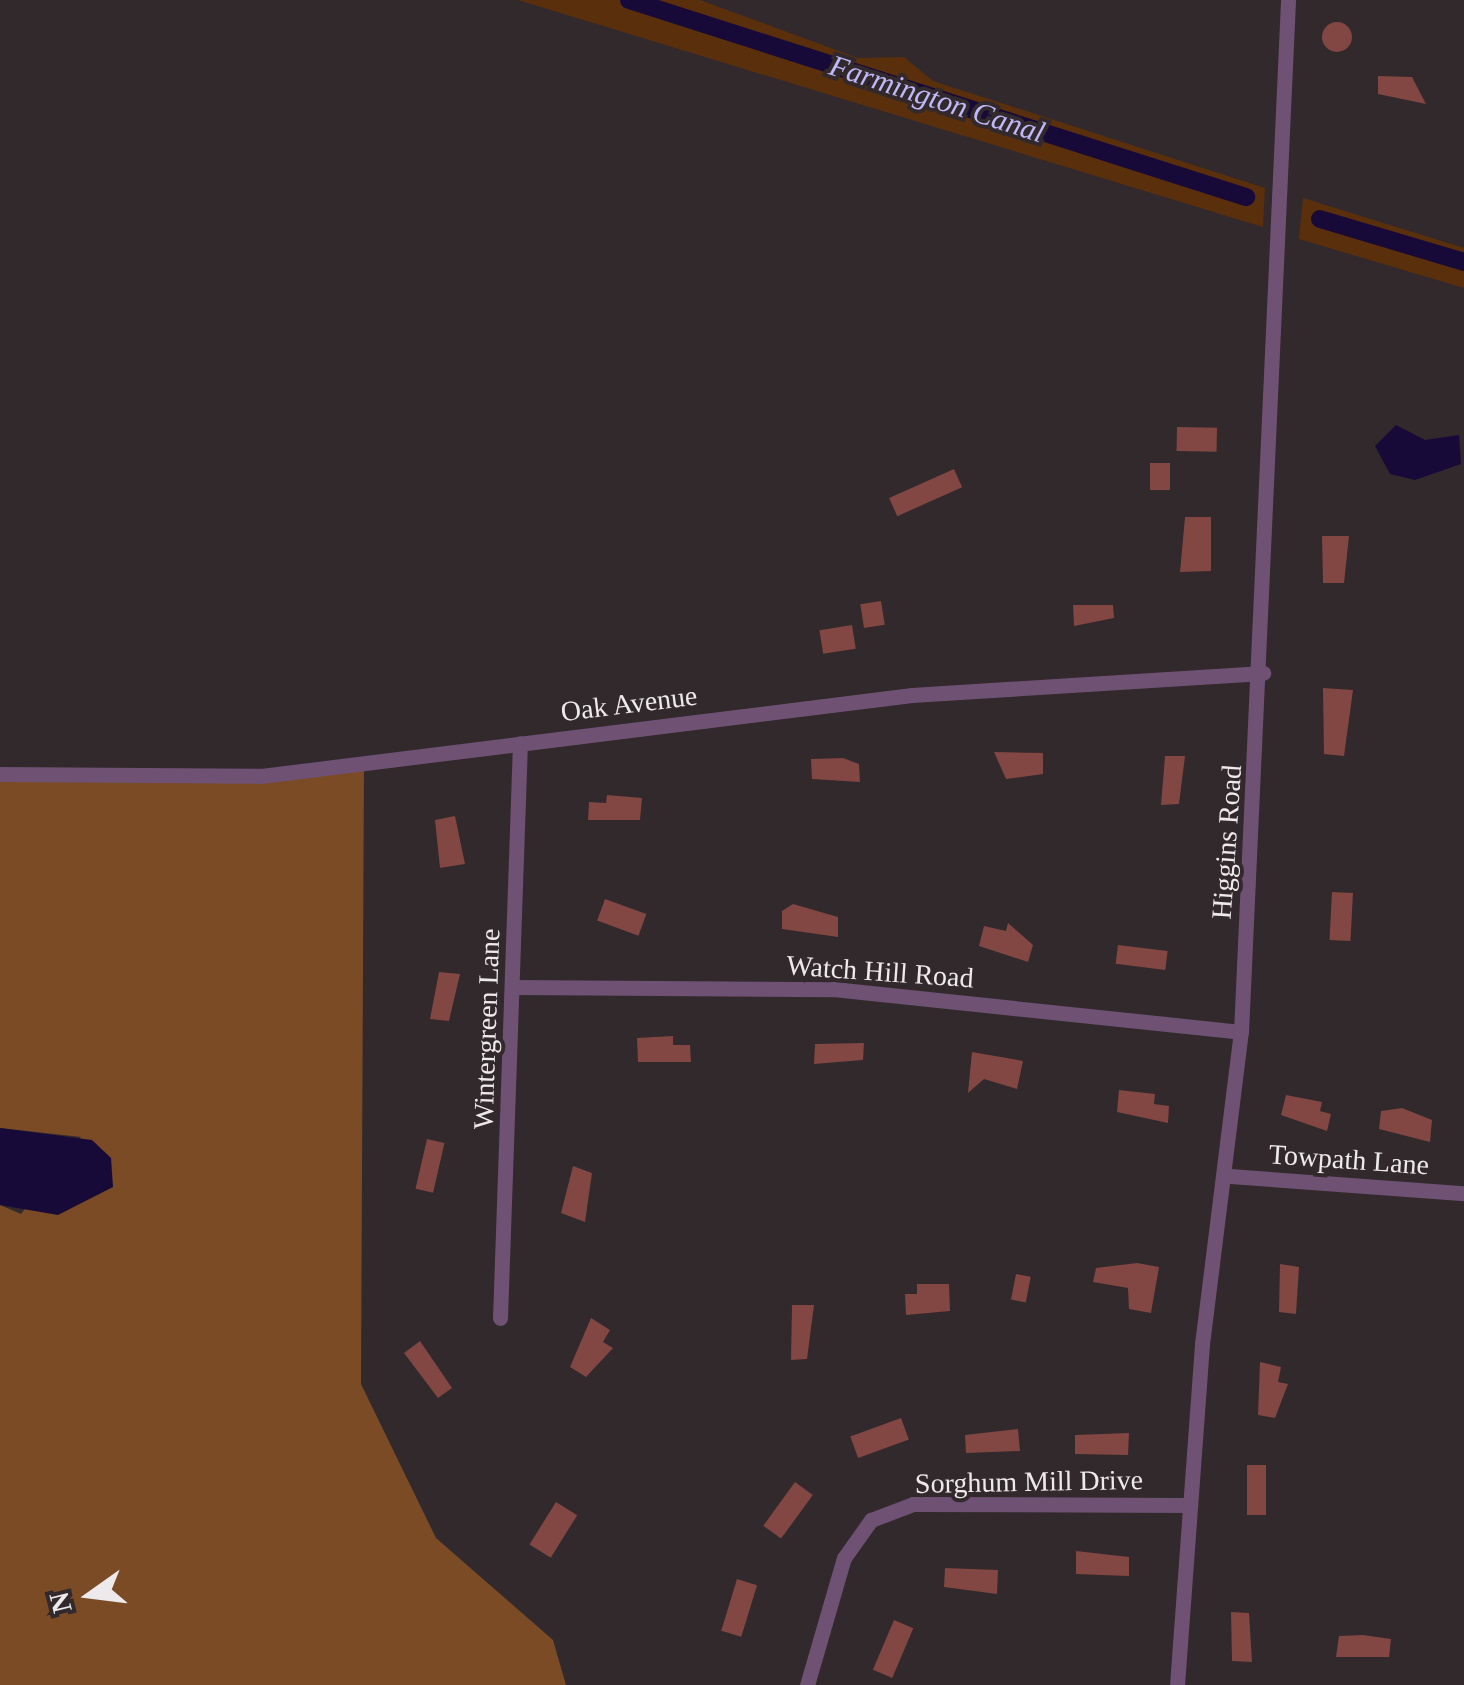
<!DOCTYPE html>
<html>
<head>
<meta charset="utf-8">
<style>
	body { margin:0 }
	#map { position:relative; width:1464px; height:1685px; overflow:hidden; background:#31292c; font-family:"Times New Roman",serif }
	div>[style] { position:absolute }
	.green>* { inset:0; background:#5a300c }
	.forest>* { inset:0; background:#7b4b26 }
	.water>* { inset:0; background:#170a38 }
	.canal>* { height:18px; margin:-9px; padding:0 9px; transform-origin:9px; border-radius:9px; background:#170a38 }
	.building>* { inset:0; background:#824643; transform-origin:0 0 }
	.round { border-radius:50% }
	.minor>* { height:15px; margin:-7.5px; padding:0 7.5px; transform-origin:7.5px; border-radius:7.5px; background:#6e5173 }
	span { translate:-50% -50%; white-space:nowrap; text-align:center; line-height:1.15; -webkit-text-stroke:8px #31292c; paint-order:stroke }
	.street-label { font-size:28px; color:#eee9eb }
	.water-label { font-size:30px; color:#c0b8f8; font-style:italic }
	.north { position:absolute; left:40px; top:1545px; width:100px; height:100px; -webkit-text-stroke:8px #31292c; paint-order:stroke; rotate:256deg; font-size:28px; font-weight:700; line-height:40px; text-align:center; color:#eee9eb }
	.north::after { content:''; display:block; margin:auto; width:35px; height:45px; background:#eee9eb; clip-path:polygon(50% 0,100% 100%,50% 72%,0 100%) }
</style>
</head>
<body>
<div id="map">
	<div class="green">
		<i style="clip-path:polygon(518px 0,700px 0,858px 58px,904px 57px,933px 81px,1265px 188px,1263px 227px)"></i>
		<i style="clip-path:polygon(1303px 198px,1464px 248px,1464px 288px,1299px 239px)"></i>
	</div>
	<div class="forest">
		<i style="clip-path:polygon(364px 763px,361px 1384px,436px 1538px,553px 1640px,566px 1685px,0 1685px,0 1205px,21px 1214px,81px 1137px,0 1128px,0 774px,261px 776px)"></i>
	</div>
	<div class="water">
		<i style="clip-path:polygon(1396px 425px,1425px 440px,1459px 435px,1461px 464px,1415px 480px,1390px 474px,1375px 446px)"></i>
		<i style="clip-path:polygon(0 1128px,92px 1140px,111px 1158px,113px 1187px,58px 1215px,0 1205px)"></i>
	</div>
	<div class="canal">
		<i style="left:629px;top:0;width:648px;rotate:17.71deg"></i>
		<i style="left:1320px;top:219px;width:150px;rotate:16.6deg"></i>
	</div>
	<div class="building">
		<i class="round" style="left:1322px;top:22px;width:30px;height:30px"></i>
		<i style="clip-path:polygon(1378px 76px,1412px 77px,1426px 104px,1378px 94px)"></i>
		<i style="left:1177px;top:427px;width:40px;height:24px;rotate:1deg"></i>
		<i style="left:1170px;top:463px;width:27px;height:20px;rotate:90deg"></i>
		<i style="left:954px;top:469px;width:20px;height:71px;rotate:66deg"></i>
		<i style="clip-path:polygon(1185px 517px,1211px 517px,1211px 571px,1180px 572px)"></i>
		<i style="clip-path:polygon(1322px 536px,1349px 536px,1344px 583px,1323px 583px)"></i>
		<i style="left:881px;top:601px;width:24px;height:21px;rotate:81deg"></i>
		<i style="clip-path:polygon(1073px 605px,1113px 605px,1114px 618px,1074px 626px)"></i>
		<i style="left:852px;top:625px;width:24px;height:33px;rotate:81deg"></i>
		<i style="clip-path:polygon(1323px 688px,1353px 690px,1344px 756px,1324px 754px)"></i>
		<i style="clip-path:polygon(994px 752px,1043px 753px,1043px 774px,1006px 779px)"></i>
		<i style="clip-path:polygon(1165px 756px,1185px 756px,1179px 804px,1161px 805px)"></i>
		<i style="clip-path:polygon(843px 758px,859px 764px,860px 782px,812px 779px,811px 759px)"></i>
		<i style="clip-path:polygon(607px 795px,642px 798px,640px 820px,588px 820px,589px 802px,606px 803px)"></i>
		<i style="clip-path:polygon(455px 816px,465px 864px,440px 868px,435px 820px)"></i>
		<i style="left:1332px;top:892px;width:21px;height:48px;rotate:3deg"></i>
		<i style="left:605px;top:899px;width:44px;height:23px;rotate:20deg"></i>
		<i style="clip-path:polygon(793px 904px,838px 917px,838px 937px,782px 929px,782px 911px)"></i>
		<i style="clip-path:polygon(1008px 923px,1033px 945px,1028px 962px,979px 946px,984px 926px,1006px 931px)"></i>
		<i style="left:1118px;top:945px;width:50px;height:19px;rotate:7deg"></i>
		<i style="clip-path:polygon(439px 972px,460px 974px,449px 1021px,430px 1019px)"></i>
		<i style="clip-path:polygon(673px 1036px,673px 1045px,690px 1045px,691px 1062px,638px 1062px,637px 1038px)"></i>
		<i style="clip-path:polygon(864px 1043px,863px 1060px,814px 1064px,815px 1044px)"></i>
		<i style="clip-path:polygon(972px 1052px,1023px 1061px,1017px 1089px,984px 1079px,968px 1093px)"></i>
		<i style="clip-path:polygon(1119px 1090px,1155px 1094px,1154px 1104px,1169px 1106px,1168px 1123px,1117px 1112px)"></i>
		<i style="clip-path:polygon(1286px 1095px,1322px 1102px,1320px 1111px,1331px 1114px,1327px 1131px,1281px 1115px)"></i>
		<i style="clip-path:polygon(1402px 1108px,1432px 1120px,1430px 1142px,1379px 1129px,1381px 1111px)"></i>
		<i style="left:427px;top:1139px;width:18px;height:51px;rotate:13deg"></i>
		<i style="clip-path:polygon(573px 1166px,592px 1173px,585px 1222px,561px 1213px)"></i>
		<i style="clip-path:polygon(1137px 1263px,1159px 1267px,1151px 1313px,1129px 1309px,1128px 1288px,1093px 1282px,1096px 1268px)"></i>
		<i style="clip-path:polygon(1280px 1264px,1299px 1267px,1296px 1314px,1279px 1312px)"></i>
		<i style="left:1016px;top:1274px;width:15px;height:26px;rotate:11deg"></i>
		<i style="clip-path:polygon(917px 1284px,949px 1284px,950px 1311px,906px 1315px,905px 1294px,917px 1294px)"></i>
		<i style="clip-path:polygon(792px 1305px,814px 1305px,807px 1359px,791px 1360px)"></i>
		<i style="clip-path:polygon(591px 1318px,610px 1330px,603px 1342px,613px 1348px,586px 1377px,570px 1367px)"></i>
		<i style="clip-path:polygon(420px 1341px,452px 1388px,438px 1398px,404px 1353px)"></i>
		<i style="clip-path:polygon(1260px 1362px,1281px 1367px,1278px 1382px,1288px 1384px,1275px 1418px,1258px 1415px)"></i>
		<i style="left:901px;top:1418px;width:23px;height:54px;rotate:70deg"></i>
		<i style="clip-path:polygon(1018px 1429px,1020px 1451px,966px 1453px,965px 1435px)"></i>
		<i style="clip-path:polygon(1129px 1433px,1128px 1455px,1075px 1454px,1075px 1435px)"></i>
		<i style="left:1247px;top:1465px;width:19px;height:50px"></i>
		<i style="left:795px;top:1482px;width:22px;height:54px;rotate:36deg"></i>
		<i style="left:556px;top:1502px;width:25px;height:50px;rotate:32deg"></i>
		<i style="clip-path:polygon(1076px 1551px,1129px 1557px,1129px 1576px,1076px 1574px)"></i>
		<i style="clip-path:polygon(945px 1568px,998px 1570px,997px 1594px,944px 1587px)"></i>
		<i style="left:737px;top:1579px;width:21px;height:54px;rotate:17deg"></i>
		<i style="clip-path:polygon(1231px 1612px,1249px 1613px,1252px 1662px,1232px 1661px)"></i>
		<i style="left:894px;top:1620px;width:21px;height:54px;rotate:23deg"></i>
		<i style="clip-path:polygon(1363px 1635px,1391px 1639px,1389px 1657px,1336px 1657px,1339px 1636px)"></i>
	</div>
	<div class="minor">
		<i style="left:0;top:774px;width:261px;rotate:0.4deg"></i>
		<i style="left:261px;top:776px;width:656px;rotate:-7.09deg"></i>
		<i style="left:912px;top:695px;width:352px;rotate:-3.6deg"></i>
		<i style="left:514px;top:987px;width:319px;rotate:0.4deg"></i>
		<i style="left:833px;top:989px;width:410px;rotate:6deg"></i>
		<i style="left:1230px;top:1176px;width:235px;rotate:4.2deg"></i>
		<i style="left:500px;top:1318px;width:575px;rotate:-88.01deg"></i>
		<i style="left:807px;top:1685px;width:132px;rotate:-73.8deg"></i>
		<i style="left:844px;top:1558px;width:47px;rotate:-54.6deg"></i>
		<i style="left:871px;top:1520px;width:45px;rotate:-20.9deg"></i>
		<i style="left:913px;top:1504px;width:276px;rotate:0.2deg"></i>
		<i style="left:1177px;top:1685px;width:342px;rotate:-85.8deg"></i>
		<i style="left:1202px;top:1344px;width:314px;rotate:-82.9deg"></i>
		<i style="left:1241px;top:1032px;width:1033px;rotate:-87.39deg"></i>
	</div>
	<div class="street-label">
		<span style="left:629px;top:704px;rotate:-7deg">Oak Avenue</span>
		<span style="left:1227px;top:842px;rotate:-86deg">Higgins Road</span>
		<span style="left:880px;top:972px;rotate:4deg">Watch Hill Road</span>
		<span style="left:487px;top:1029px;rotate:-88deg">Wintergreen Lane</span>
		<span style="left:1349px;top:1160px;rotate:4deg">Towpath Lane</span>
		<span style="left:1029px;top:1482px;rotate:-1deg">Sorghum Mill Drive</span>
	</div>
	<div class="water-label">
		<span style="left:937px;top:99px;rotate:18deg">Farmington Canal</span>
	</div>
	<div class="north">N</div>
</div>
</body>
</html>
